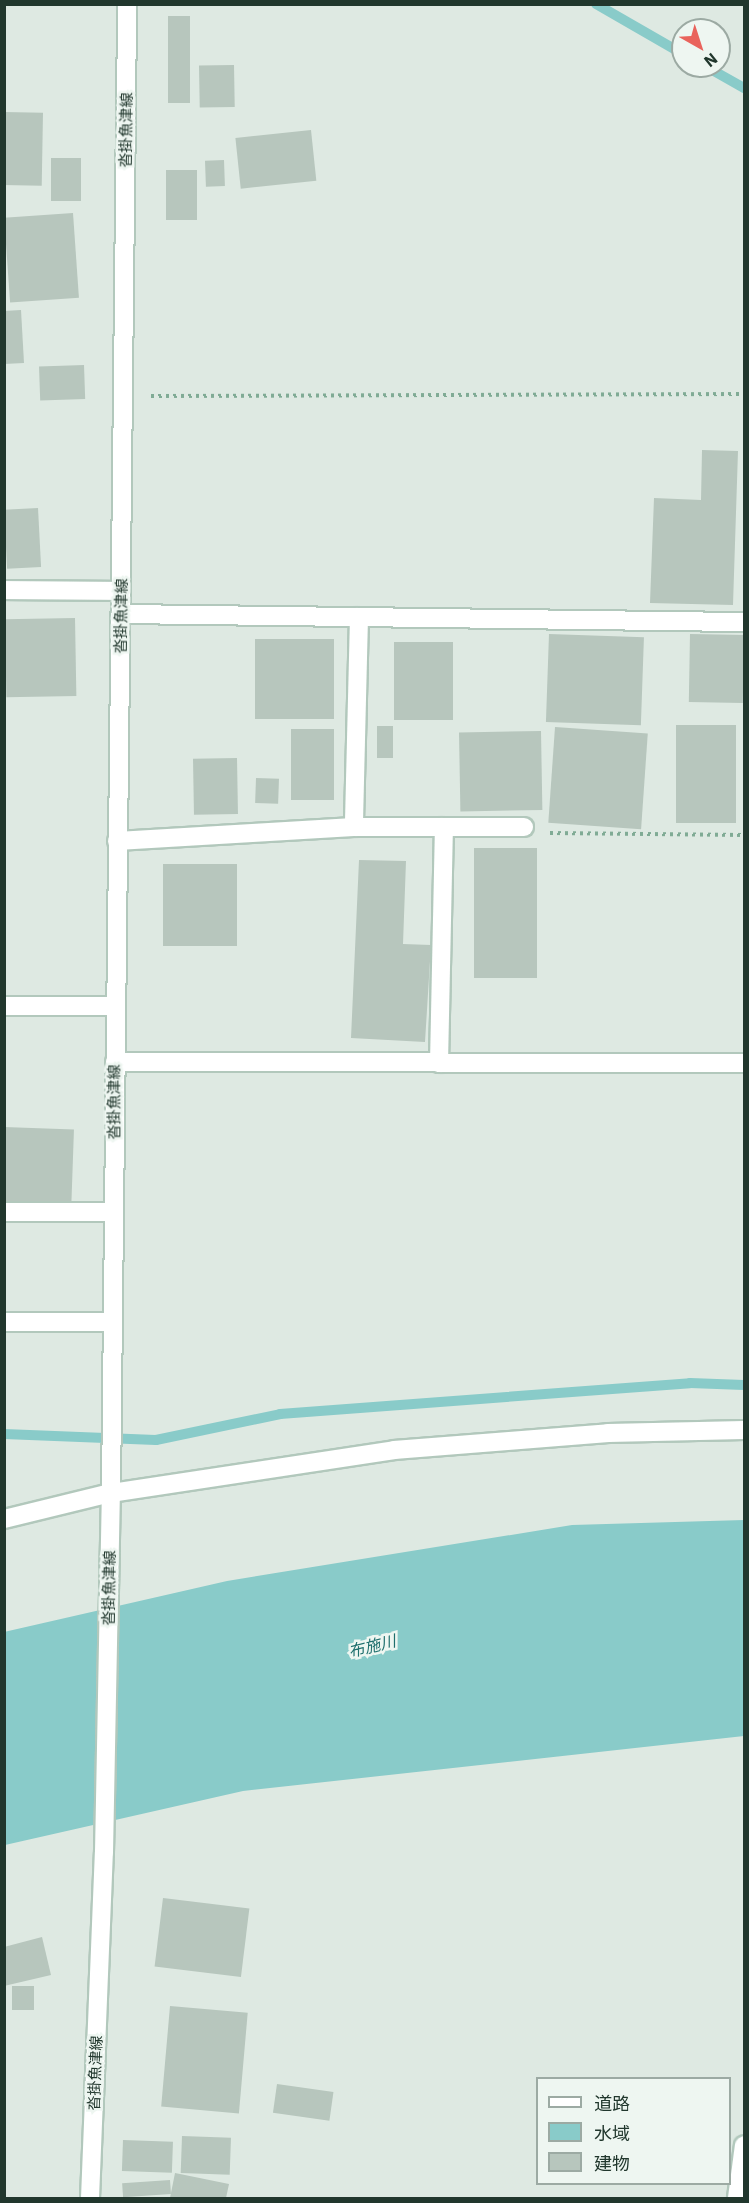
<!DOCTYPE html>
<html>
<head>
<meta charset="utf-8">
<style>
	body { margin:0 }
	#map { position:relative; width:749px; height:2203px; overflow:hidden; background:#dee9e2; font-family:"IBM Plex Sans","Noto Sans JP",sans-serif }
	div>[style] { position:absolute }
	.water>* { inset:0; background:#89cbc9 }
	.stream>* { height:10px; margin:-5px; padding:0 5px; transform-origin:5px; border-radius:5px; background:#89cbc9 }
	.building>* { inset:0; background:#b7c6bd; transform-origin:0 0 }
	.path>* { height:4px; margin-top:-2px; transform-origin:0; background:repeating-linear-gradient(90deg,#80ab95 0 3px,transparent 0 7.5px) }
	.roads { filter:drop-shadow(2px 0 #b2c8bc) drop-shadow(-2px 0 #b2c8bc) drop-shadow(0 2px #b2c8bc) drop-shadow(0 -2px #b2c8bc) }
	.street>* { height:18px; margin:-9px; padding:0 9px; transform-origin:9px; border-radius:9px; background:#fff }
	.secondary>* { height:18px; margin:-9px; padding:0 9px; transform-origin:9px; border-radius:9px; background:#fff }
	span { translate:-50% -50%; white-space:nowrap; text-align:center; line-height:1.15; -webkit-text-stroke:5px #eef6f1; paint-order:stroke }
	.street-label { font-size:15px; color:#21372d }
	.water-label { font-size:16px; color:#1f6f6d; font-style:italic }
	.frame { position:absolute; inset:0; border:6px solid #21372d; pointer-events:none }
	.legend { position:absolute; left:536px; top:2077px; width:195px; height:108px; box-sizing:border-box; background:#eef6f1; border:2px solid #9caaa3; margin:0; padding:8px 10px; list-style:none; font-size:18px; color:#21372d }
	.legend li { display:flex; align-items:center; gap:12px; height:30px }
	.legend b { width:30px; border:2px solid #9caaa3 }
	.north { position:absolute; left:671px; top:18px; width:60px; height:60px; box-sizing:border-box; background:#eef6f1; border:2px solid #9caaa3; border-radius:50%; rotate:141deg; font-size:16px; font-weight:700; line-height:24px; text-align:center; color:#21372d }
	.north::after { content:''; display:block; margin:auto; width:21px; height:27px; background:#e9635c; clip-path:polygon(50% 0,100% 100%,50% 72%,0 100%) }
</style>
</head>
<body>
<div id="map">
	<div class="water">
		<i style="clip-path:polygon(744px 1520px,744px 1736px,243px 1791px,5px 1845px,4px 1632px,227px 1581px,572px 1525px)"></i>
	</div>
	<div class="stream">
		<i style="left:596px;top:4px;width:100px;rotate:29.9deg"></i>
		<i style="left:705px;top:66px;width:45px;rotate:29.4deg"></i>
		<i style="left:4px;top:1434px;width:152px;rotate:2.3deg"></i>
		<i style="left:156px;top:1440px;width:127px;rotate:-11.8deg"></i>
		<i style="left:280px;top:1414px;width:411px;rotate:-4.3deg"></i>
		<i style="left:690px;top:1383px;width:54px;rotate:2.1deg"></i>
	</div>
	<div class="building">
		<i style="left:168px;top:16px;width:22px;height:87px"></i>
		<i style="left:234px;top:65px;width:42px;height:35px;rotate:89deg"></i>
		<i style="left:4px;top:112px;width:39px;height:73px;rotate:1deg"></i>
		<i style="left:311px;top:130px;width:51px;height:76px;rotate:84deg"></i>
		<i style="left:51px;top:158px;width:30px;height:43px"></i>
		<i style="left:224px;top:160px;width:26px;height:19px;rotate:88deg"></i>
		<i style="left:166px;top:170px;width:31px;height:50px"></i>
		<i style="left:73px;top:213px;width:85px;height:69px;rotate:86deg"></i>
		<i style="clip-path:polygon(21px 310px,24px 363px,4px 364px,4px 311px)"></i>
		<i style="left:84px;top:365px;width:34px;height:45px;rotate:88deg"></i>
		<i style="clip-path:polygon(702px 450px,738px 451px,733px 605px,650px 603px,654px 498px,701px 500px)"></i>
		<i style="left:38px;top:508px;width:59px;height:34px;rotate:87deg"></i>
		<i style="left:75px;top:618px;width:78px;height:70px;rotate:89deg"></i>
		<i style="left:549px;top:634px;width:95px;height:88px;rotate:2deg"></i>
		<i style="left:690px;top:634px;width:54px;height:68px;rotate:1deg"></i>
		<i style="left:255px;top:639px;width:79px;height:80px"></i>
		<i style="left:453px;top:642px;width:78px;height:59px;rotate:90deg"></i>
		<i style="left:676px;top:725px;width:60px;height:98px"></i>
		<i style="left:377px;top:726px;width:16px;height:32px"></i>
		<i style="left:555px;top:727px;width:93px;height:96px;rotate:4deg"></i>
		<i style="left:291px;top:729px;width:43px;height:71px"></i>
		<i style="left:541px;top:731px;width:79px;height:82px;rotate:89deg"></i>
		<i style="left:237px;top:758px;width:56px;height:44px;rotate:89deg"></i>
		<i style="left:256px;top:778px;width:23px;height:25px;rotate:2deg"></i>
		<i style="left:474px;top:848px;width:63px;height:130px"></i>
		<i style="clip-path:polygon(359px 860px,406px 861px,403px 944px,431px 945px,425px 1042px,351px 1038px)"></i>
		<i style="left:163px;top:864px;width:74px;height:82px"></i>
		<i style="left:4px;top:1127px;width:70px;height:76px;rotate:2deg"></i>
		<i style="left:163px;top:1898px;width:87px;height:69px;rotate:7deg"></i>
		<i style="clip-path:polygon(42px 1937px,51px 1975px,4px 1986px,4px 1947px)"></i>
		<i style="left:12px;top:1986px;width:22px;height:24px"></i>
		<i style="left:170px;top:2006px;width:78px;height:101px;rotate:5deg"></i>
		<i style="left:277px;top:2084px;width:57px;height:29px;rotate:8deg"></i>
		<i style="left:182px;top:2136px;width:49px;height:37px;rotate:2deg"></i>
		<i style="left:123px;top:2140px;width:50px;height:31px;rotate:2deg"></i>
		<i style="clip-path:polygon(175px 2173px,229px 2184px,226px 2198px,170px 2198px)"></i>
		<i style="left:170px;top:2180px;width:14px;height:48px;rotate:86deg"></i>
	</div>
	<div class="path">
		<i style="left:151px;top:396px;width:593px;rotate:-0.19deg"></i>
		<i style="left:550px;top:833px;width:194px;rotate:0.6deg"></i>
	</div>
	<div class="roads">
		<div class="street">
			<i style="left:4px;top:590px;width:117px;rotate:0.5deg"></i>
			<i style="left:121px;top:614px;width:623px;rotate:0.74deg"></i>
			<i style="left:359px;top:617px;width:210px;rotate:91.4deg"></i>
			<i style="left:354px;top:827px;width:170px"></i>
			<i style="left:117px;top:841px;width:237px;rotate:-3.4deg"></i>
			<i style="left:4px;top:1006px;width:110px"></i>
			<i style="left:115px;top:1062px;width:629px;rotate:0.09deg"></i>
			<i style="left:439px;top:1063px;width:236px;rotate:-88.8deg"></i>
			<i style="left:4px;top:1212px;width:109px"></i>
			<i style="left:4px;top:1322px;width:108px"></i>
			<i style="left:4px;top:1519px;width:110px;rotate:-13.7deg"></i>
			<i style="left:111px;top:1493px;width:286px;rotate:-8.6deg"></i>
			<i style="left:394px;top:1450px;width:215px;rotate:-4.5deg"></i>
			<i style="left:608px;top:1433px;width:136px;rotate:-1.3deg"></i>
			<i style="left:737px;top:2198px;width:53px;rotate:-82.5deg"></i>
		</div>
		<div class="secondary">
			<i style="left:90px;top:2198px;width:346px;rotate:-87.7deg"></i>
			<i style="left:104px;top:1852px;width:359px;rotate:-88.9deg"></i>
			<i style="left:111px;top:1493px;width:1489px;rotate:-89.38deg"></i>
		</div>
	</div>
	<div class="street-label">
		<span style="left:126px;top:130px;rotate:-89deg">沓掛魚津線</span>
		<span style="left:121px;top:616px;rotate:-89deg">沓掛魚津線</span>
		<span style="left:114px;top:1102px;rotate:-90deg">沓掛魚津線</span>
		<span style="left:109px;top:1588px;rotate:-89deg">沓掛魚津線</span>
		<span style="left:95px;top:2073px;rotate:-88deg">沓掛魚津線</span>
	</div>
	<div class="water-label">
		<span style="left:372px;top:1646px;rotate:-14deg">布施川</span>
	</div>
	<div class="frame"></div>
	<ul class="legend">
	<li><b style="height:8px;background:#fff"></b>道路</li>
	<li><b style="height:16px;background:#89cbc9"></b>水域</li>
	<li><b style="height:16px;background:#b7c6bd"></b>建物</li>
	</ul>
	<div class="north">N</div>
</div>
</body>
</html>
